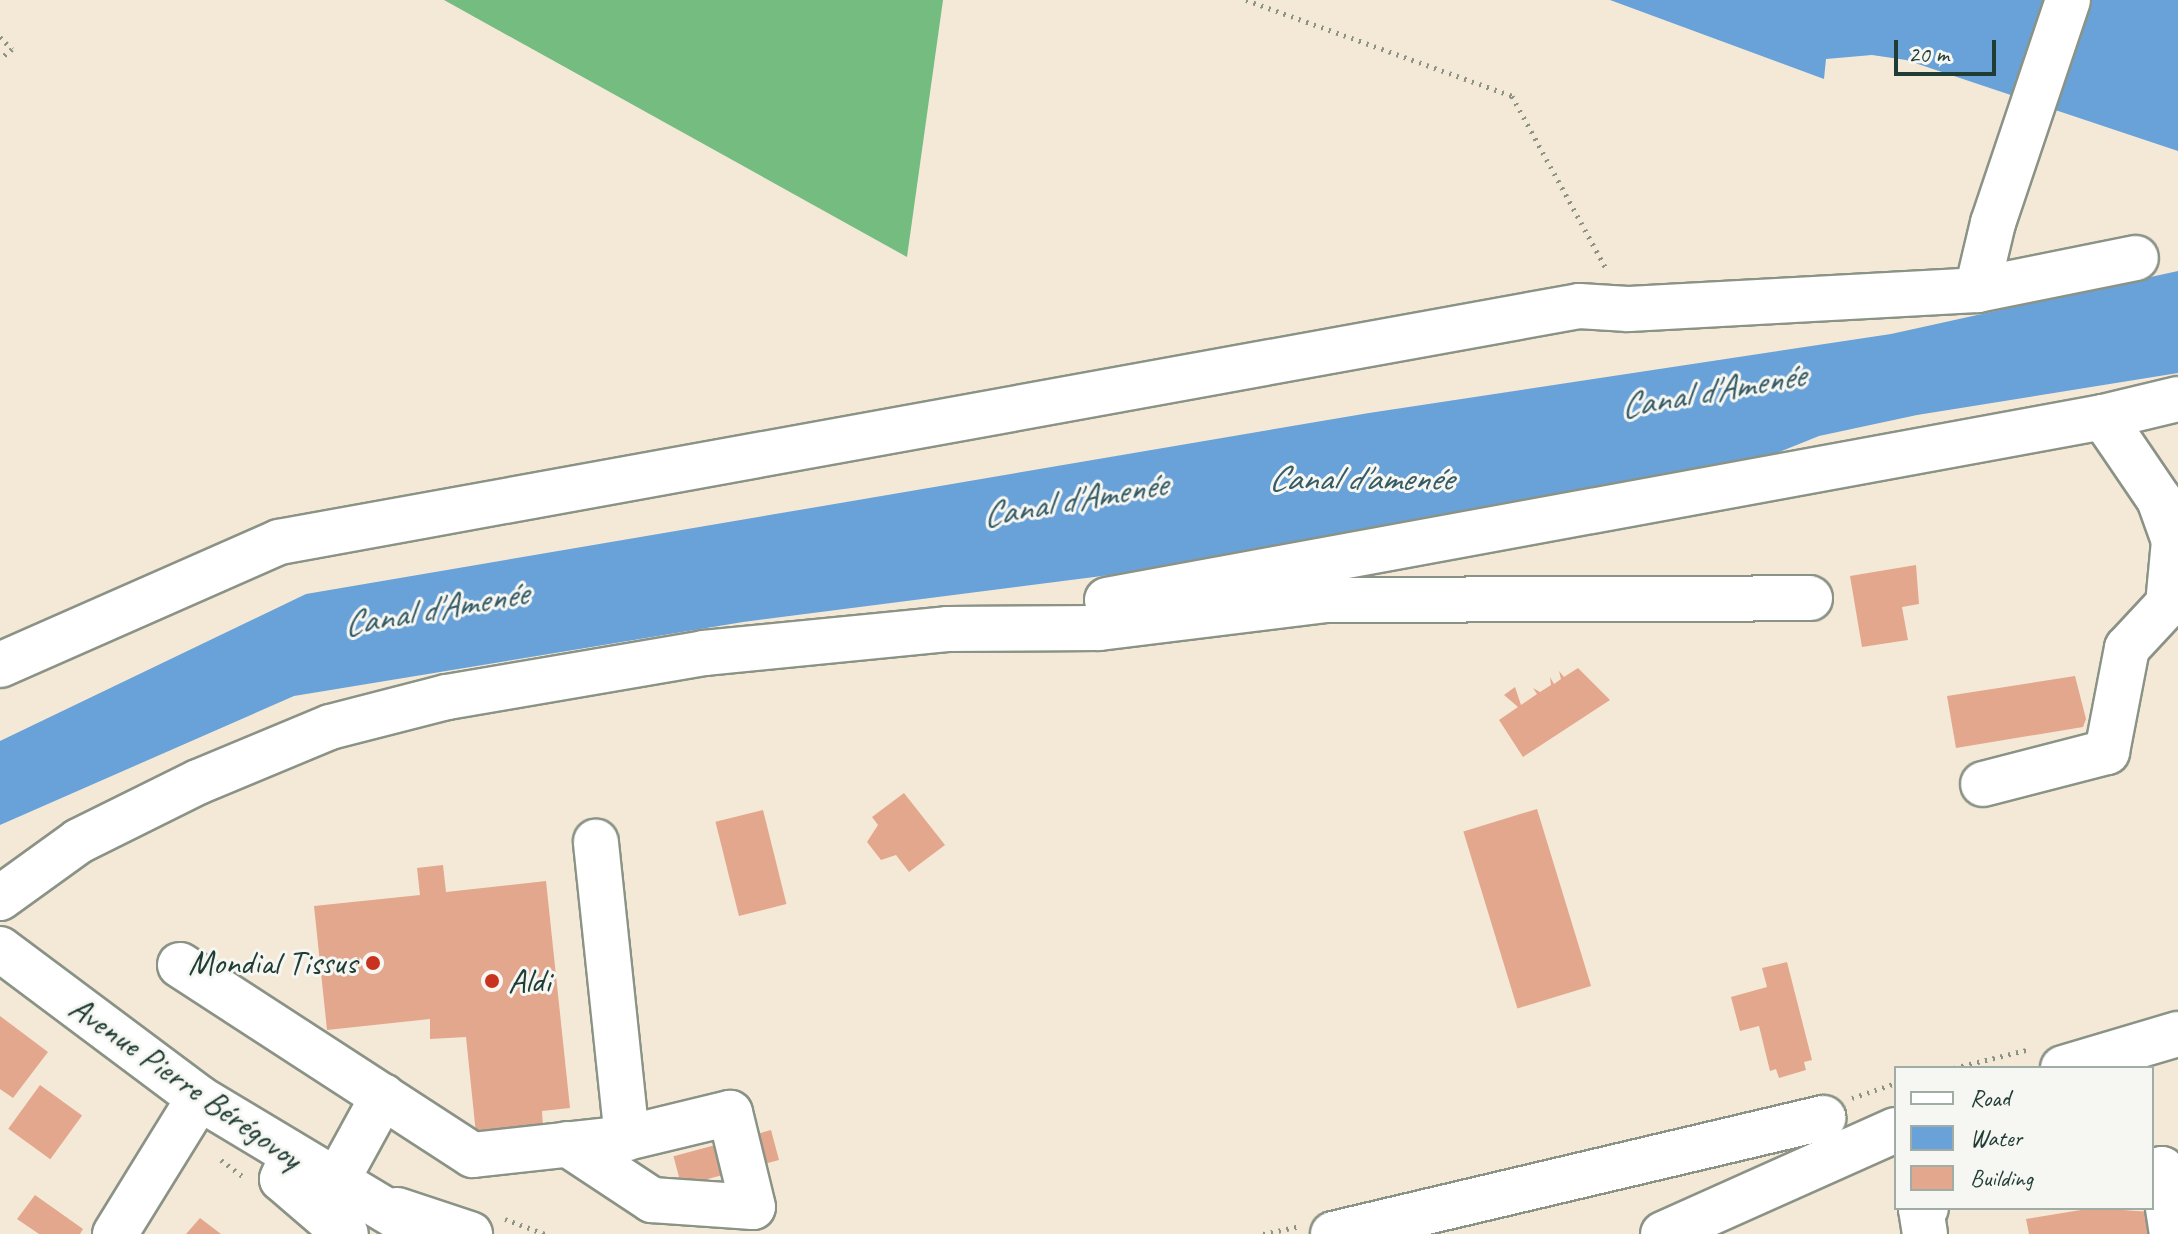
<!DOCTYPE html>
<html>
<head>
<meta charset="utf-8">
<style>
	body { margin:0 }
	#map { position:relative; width:2178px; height:1234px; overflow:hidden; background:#f4e9d7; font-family:Caveat,sans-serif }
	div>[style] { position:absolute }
	.forest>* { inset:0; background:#74bc80 }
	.water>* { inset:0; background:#68a2d8 }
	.building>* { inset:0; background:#e3a78d; transform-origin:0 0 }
	.path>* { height:5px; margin-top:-2.5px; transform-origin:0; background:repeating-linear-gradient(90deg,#8a9386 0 2px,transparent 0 8px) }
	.roads { filter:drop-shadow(2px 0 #8a9386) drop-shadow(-2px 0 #8a9386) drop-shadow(0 2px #8a9386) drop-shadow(0 -2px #8a9386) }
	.minor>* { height:44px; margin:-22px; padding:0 22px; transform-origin:22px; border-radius:22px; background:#fff }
	.major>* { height:44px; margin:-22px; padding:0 22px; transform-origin:22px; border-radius:22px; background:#fff }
	.dots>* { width:22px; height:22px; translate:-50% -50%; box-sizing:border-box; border:4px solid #f6f6f2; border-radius:50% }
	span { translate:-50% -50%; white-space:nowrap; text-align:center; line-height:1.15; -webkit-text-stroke:6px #f6f6f2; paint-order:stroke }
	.poi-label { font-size:34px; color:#1f3d34 }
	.right { translate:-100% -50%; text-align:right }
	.left { translate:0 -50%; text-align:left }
	.street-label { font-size:34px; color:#1f3d34 }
	.water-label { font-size:36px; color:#355b65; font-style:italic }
	.legend { position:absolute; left:1894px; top:1066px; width:260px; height:144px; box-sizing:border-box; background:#f6f6f2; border:2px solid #a0aca6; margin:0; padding:10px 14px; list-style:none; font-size:24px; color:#1f3d34 }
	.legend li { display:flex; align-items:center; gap:16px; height:40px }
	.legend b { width:40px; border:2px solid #a0aca6 }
	.scale { position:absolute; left:1894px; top:40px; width:102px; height:36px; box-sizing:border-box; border:4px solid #1f3d34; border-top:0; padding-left:10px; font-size:24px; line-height:28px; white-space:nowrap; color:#1f3d34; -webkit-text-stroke:6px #f6f6f2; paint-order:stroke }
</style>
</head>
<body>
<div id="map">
	<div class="forest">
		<i style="clip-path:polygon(444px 0,943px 0,907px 257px)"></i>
	</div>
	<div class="water">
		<i style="clip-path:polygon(1610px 0,2178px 0,2178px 151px,1906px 60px,1872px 55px,1826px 59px,1824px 79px)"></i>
		<i style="clip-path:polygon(2178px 271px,2178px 373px,1917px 415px,1819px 436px,1705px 482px,1368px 542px,743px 622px,294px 696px,0 825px,0 741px,306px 594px,1369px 413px,1891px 334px)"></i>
	</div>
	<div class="building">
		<i style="clip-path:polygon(1916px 565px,1919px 604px,1902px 607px,1908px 640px,1862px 647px,1850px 576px)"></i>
		<i style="clip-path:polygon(1578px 668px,1610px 700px,1523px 757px,1499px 720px,1518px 707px,1504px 695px,1515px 687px,1521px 705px,1537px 694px,1533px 688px,1540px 692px,1551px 685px,1550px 677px,1554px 684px,1561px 679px,1559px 671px,1564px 677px)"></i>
		<i style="clip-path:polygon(2075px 676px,2086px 719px,2083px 727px,1956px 748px,1947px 696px)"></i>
		<i style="clip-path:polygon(904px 793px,945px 845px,909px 872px,896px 855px,881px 860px,867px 842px,878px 825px,872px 817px)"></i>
		<i style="left:1537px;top:809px;width:185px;height:77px;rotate:73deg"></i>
		<i style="left:763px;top:810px;width:97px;height:49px;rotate:76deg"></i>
		<i style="clip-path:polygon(443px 865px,446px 892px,546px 881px,570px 1108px,542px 1111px,543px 1126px,476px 1134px,466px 1037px,430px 1039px,430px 1019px,327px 1030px,314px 906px,420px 895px,417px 868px)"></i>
		<i style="clip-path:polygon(1787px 962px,1812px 1060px,1804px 1062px,1806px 1070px,1779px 1078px,1776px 1069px,1770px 1071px,1759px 1026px,1740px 1031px,1731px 997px,1767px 987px,1762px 968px)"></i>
		<i style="clip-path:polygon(0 1016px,48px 1052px,13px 1098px,0 1089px)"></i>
		<i style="left:40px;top:1085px;width:52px;height:54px;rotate:36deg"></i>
		<i style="left:771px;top:1130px;width:31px;height:101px;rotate:75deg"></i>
		<i style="clip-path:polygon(35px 1195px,83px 1229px,80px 1234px,39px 1234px,17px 1219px)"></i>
		<i style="clip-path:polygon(2093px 1208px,2152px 1212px,2156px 1234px,2029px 1234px,2026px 1219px)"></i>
		<i style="clip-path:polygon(200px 1218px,221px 1234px,186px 1234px)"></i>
	</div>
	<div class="path">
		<i style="left:1246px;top:0;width:283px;rotate:19.8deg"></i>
		<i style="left:1512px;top:96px;width:198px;rotate:61.4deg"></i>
		<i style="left:0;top:37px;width:17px;rotate:45deg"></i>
		<i style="left:12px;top:49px;width:16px;rotate:140deg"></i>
		<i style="left:1954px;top:1068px;width:78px;rotate:-14deg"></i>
		<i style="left:1852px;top:1098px;width:46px;rotate:-18.8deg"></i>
		<i style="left:221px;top:1160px;width:30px;rotate:37deg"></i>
		<i style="left:505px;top:1219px;width:43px;rotate:20.6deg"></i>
		<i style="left:1263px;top:1234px;width:35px;rotate:-12deg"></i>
	</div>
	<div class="roads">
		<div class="minor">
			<i style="left:1977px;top:290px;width:162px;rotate:-11.4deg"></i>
			<i style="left:2103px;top:417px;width:77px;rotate:-13.5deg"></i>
			<i style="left:1107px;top:600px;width:1013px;rotate:-10.41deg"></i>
			<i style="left:2103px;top:417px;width:99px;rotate:55.7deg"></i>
			<i style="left:2159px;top:499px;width:45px;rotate:70.3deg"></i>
			<i style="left:2174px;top:541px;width:63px;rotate:95.4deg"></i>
			<i style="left:2168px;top:604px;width:60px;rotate:133deg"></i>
			<i style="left:2127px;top:648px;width:106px;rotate:100.9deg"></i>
			<i style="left:2107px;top:752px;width:128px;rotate:165.5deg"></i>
			<i style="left:0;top:665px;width:305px;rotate:-23.8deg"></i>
			<i style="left:279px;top:542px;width:1321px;rotate:-10.29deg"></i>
			<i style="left:1579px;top:306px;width:49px;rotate:3.5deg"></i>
			<i style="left:1628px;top:309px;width:350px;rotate:-3.1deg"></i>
			<i style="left:1977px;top:290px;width:69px;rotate:-76.6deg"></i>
			<i style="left:1993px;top:223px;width:235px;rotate:-71.4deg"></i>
			<i style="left:0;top:898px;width:97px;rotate:-35.8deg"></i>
			<i style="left:79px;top:841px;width:133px;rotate:-26.4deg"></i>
			<i style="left:198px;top:782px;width:143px;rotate:-22.6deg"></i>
			<i style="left:330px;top:727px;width:121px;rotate:-14.4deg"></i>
			<i style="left:447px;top:697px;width:261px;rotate:-9.7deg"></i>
			<i style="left:704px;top:653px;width:244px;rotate:-5.6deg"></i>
			<i style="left:947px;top:629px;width:152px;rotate:-0.4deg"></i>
			<i style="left:1099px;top:628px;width:230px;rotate:-7deg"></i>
			<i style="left:1327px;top:600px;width:483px;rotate:-0.2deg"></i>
			<i style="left:180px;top:965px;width:349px;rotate:33deg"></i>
			<i style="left:473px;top:1155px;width:155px;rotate:-6.3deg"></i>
			<i style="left:627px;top:1138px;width:298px;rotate:-96deg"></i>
			<i style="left:567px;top:1144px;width:102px;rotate:33.4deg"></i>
			<i style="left:652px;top:1200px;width:101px;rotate:4deg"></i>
			<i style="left:753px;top:1207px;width:97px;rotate:-103.7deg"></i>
			<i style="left:730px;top:1113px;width:106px;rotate:166.4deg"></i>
			<i style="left:291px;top:1158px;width:23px;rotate:113deg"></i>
			<i style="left:282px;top:1179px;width:84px;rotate:40.7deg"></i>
			<i style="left:2152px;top:1171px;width:10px;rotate:-11deg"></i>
			<i style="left:2162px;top:1169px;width:66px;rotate:81.3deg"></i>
			<i style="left:336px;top:1182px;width:98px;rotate:-61.3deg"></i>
			<i style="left:115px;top:1234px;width:160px;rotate:-58.3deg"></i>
			<i style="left:1333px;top:1234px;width:504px;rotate:-13.32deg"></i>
			<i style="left:1925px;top:1234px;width:25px;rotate:-99deg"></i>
			<i style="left:1921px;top:1209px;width:5px;rotate:-11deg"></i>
		</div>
		<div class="major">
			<i style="left:0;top:949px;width:249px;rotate:36.8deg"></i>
			<i style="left:199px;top:1098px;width:264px;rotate:31deg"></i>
			<i style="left:2063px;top:1068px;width:120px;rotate:-16.5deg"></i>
			<i style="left:397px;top:1210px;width:77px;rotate:18.2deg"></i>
			<i style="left:1663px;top:1234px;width:255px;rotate:-24.1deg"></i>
		</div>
	</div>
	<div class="dots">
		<i style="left:373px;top:963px;background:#c8321e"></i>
		<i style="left:492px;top:981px;background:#c8321e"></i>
	</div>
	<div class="poi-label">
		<span class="right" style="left:357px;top:963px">Mondial Tissus</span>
		<span class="left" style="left:508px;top:981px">Aldi</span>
	</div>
	<div class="street-label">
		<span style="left:186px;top:1082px;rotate:35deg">Avenue Pierre Bérégovoy</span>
	</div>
	<div class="water-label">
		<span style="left:1712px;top:391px;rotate:-10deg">Canal d'Amenée</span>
		<span style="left:1360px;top:479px">Canal d'amenée</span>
		<span style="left:1074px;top:500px;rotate:-10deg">Canal d'Amenée</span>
		<span style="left:435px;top:609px;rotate:-10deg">Canal d'Amenée</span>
	</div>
	<ul class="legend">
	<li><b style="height:10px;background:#fff"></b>Road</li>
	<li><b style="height:22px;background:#68a2d8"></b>Water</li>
	<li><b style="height:22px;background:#e3a78d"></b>Building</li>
	</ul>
	<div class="scale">20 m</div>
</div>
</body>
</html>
